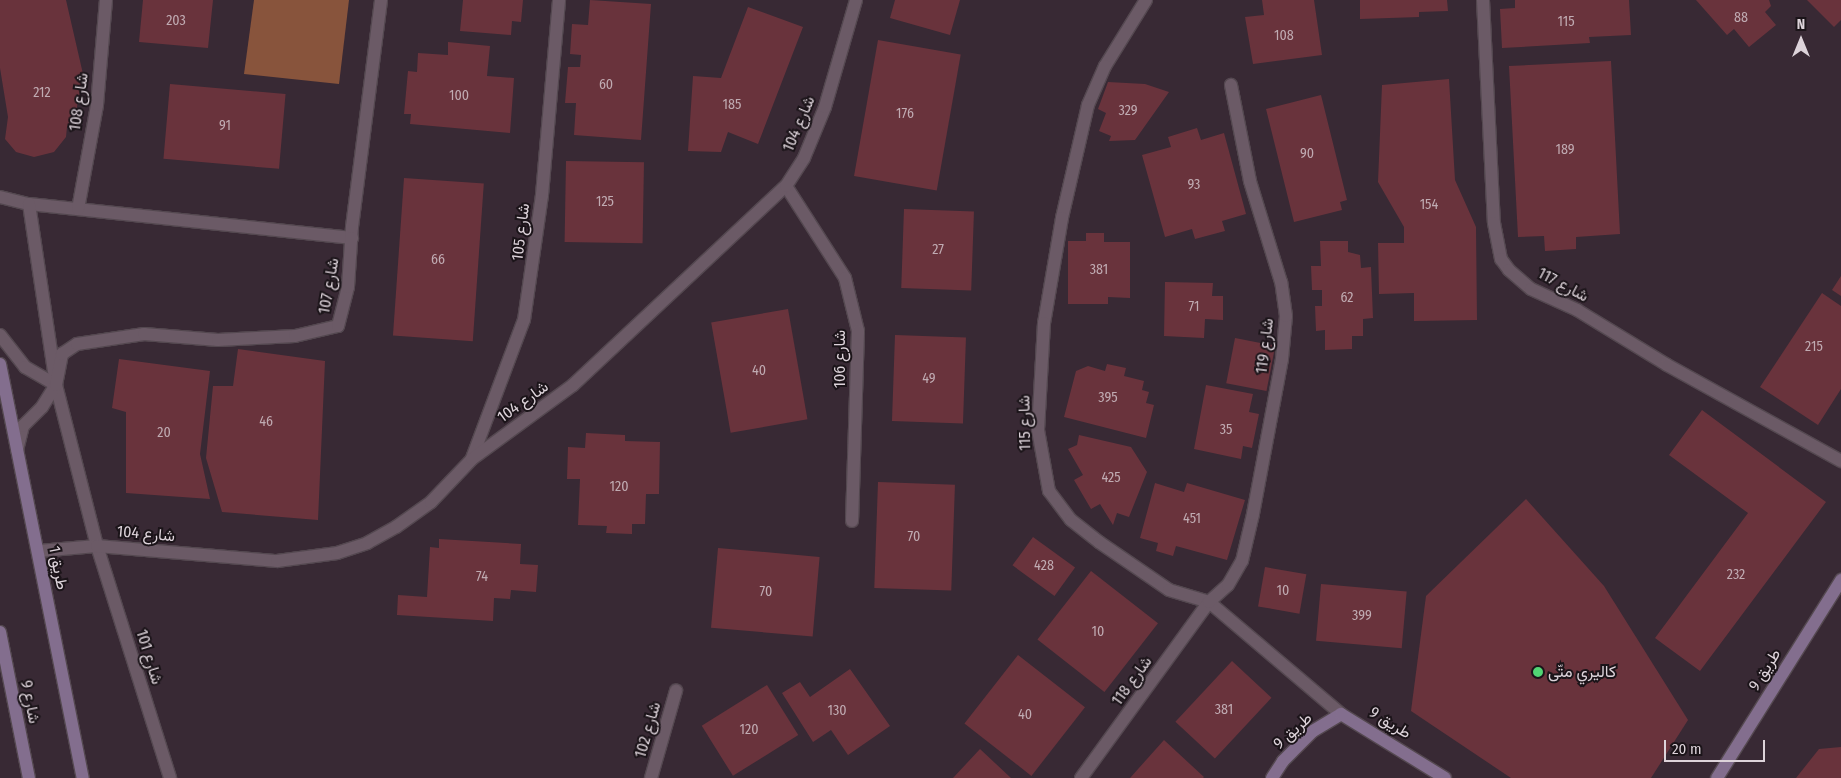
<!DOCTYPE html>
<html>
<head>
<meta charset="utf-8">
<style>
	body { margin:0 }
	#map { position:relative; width:1841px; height:778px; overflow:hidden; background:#382934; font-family:"Fira Sans Condensed",Vazirmatn,sans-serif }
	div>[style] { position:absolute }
	.forest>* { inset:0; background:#88543c }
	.building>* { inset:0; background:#69333c; transform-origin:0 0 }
	.roads { filter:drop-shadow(1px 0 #544850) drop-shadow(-1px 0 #544850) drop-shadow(0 1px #544850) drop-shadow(0 -1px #544850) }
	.street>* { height:12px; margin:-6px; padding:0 6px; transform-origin:6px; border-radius:6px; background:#6b5a66 }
	.secondary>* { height:12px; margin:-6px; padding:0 6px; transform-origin:6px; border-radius:6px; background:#836e8e }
	.dots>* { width:14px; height:14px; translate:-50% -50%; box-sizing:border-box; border:2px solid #1b1419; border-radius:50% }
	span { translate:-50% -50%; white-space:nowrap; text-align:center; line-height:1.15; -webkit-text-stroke:4px #1b1419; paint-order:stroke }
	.number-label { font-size:14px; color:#c0abb2 }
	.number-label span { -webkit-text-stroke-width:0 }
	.street-label { font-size:16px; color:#ddd3da }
	.poi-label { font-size:16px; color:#ddd3da }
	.left { translate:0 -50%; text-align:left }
	.north { position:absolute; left:1776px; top:15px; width:50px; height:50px; -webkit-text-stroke:4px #1b1419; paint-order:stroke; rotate:0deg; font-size:14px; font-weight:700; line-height:20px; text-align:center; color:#ddd3da }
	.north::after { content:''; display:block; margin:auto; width:18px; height:22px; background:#ddd3da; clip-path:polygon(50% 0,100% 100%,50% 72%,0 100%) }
	.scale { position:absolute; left:1664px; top:740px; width:101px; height:22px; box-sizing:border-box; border:2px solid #ddd3da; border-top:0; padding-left:6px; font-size:15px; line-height:18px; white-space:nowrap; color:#ddd3da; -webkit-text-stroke:4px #1b1419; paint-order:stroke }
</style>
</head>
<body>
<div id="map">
	<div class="forest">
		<i style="clip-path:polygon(254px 0,349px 0,339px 84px,244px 74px)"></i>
	</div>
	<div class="building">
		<i style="clip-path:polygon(0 0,66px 0,83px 74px,76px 112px,67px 127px,66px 137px,54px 152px,34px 157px,16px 152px,5px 139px,8px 117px,0 68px)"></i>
		<i style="clip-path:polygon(143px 0,213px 0,208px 48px,139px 42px)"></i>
		<i style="clip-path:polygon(463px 0,523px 0,521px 22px,512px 21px,511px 35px,460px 31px)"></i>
		<i style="clip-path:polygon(590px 0,651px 4px,641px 140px,574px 135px,576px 103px,565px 103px,568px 67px,580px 67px,581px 55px,570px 54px,572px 24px,588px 25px)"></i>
		<i style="clip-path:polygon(895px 0,960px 0,950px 35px,890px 18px)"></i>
		<i style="clip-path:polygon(1262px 0,1314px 0,1322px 55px,1253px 64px,1245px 17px,1264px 15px)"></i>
		<i style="clip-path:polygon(1360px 0,1447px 0,1448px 11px,1419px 12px,1419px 17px,1360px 19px)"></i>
		<i style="clip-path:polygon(1515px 0,1629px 0,1631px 35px,1589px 37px,1590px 43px,1502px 48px,1500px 9px,1515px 8px)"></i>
		<i style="clip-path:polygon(1696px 0,1769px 0,1771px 6px,1765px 12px,1776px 25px,1749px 47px,1734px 29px,1727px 35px)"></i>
		<i style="clip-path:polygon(1807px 0,1841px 0,1841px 20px,1834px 27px)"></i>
		<i style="clip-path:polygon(748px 7px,803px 27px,758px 144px,728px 132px,721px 152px,688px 151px,693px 76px,721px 78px)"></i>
		<i style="left:878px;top:40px;width:84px;height:138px;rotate:10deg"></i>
		<i style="clip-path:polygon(448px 42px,490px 46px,487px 76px,514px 78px,510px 133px,410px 124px,411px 114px,404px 114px,408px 71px,417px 72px,418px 53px,448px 55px)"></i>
		<i style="clip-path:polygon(1611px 61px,1620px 234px,1576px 237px,1576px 249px,1545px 251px,1544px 236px,1518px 237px,1509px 66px)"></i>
		<i style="clip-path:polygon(1449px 79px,1455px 180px,1476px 227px,1477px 320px,1414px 321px,1414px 293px,1379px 294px,1378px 243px,1404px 243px,1404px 227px,1378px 182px,1382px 85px)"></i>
		<i style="clip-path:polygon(1108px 82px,1145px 84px,1169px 92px,1135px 140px,1109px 141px,1111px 136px,1099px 131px,1106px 113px,1098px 109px)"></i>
		<i style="left:170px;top:84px;width:116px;height:75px;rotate:5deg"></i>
		<i style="clip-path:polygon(1321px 95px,1347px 200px,1340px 202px,1342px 210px,1294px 222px,1266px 109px)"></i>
		<i style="clip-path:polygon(1197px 128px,1201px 140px,1224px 133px,1246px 214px,1222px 221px,1225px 231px,1195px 239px,1192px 229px,1165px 237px,1142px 155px,1171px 147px,1168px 137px)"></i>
		<i style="left:566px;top:161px;width:78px;height:81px;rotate:1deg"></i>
		<i style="left:404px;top:178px;width:80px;height:158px;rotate:4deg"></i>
		<i style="left:904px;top:209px;width:70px;height:79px;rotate:2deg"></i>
		<i style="clip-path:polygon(1086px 233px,1104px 233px,1104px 242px,1130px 242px,1130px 298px,1108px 297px,1108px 304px,1068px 304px,1068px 241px,1086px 241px)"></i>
		<i style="clip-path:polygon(1320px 241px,1348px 241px,1348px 252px,1360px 255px,1361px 268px,1371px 267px,1373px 318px,1363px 319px,1363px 336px,1352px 336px,1352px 349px,1325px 350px,1325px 330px,1316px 331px,1315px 306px,1322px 306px,1322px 290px,1312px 290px,1311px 266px,1321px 266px)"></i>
		<i style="clip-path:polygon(1841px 276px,1841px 296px,1832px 290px)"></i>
		<i style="clip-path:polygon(1165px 282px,1213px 283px,1212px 296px,1223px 296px,1223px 320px,1205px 319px,1204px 338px,1164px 336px)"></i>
		<i style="clip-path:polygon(1822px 293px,1841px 306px,1841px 389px,1818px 425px,1760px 387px)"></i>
		<i style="left:788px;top:309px;width:112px;height:78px;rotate:80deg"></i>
		<i style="left:895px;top:335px;width:71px;height:86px;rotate:2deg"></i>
		<i style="left:1235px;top:338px;width:41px;height:46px;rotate:11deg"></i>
		<i style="clip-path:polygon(238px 349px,325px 361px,318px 520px,222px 512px,206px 458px,213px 386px,233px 386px)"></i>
		<i style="clip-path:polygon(119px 359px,210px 371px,200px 454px,210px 499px,126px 493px,126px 412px,112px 408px)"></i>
		<i style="clip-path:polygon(1107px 364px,1126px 368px,1124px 376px,1144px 381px,1142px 390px,1149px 392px,1146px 403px,1154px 405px,1146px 438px,1064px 417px,1076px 371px,1088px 366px,1105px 371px)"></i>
		<i style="clip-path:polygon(1206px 385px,1253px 394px,1249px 412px,1259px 414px,1252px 448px,1243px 446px,1241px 459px,1194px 449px)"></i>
		<i style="clip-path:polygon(1702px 410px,1826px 502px,1700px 671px,1655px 638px,1748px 513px,1669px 455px)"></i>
		<i style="clip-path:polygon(586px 433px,625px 435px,625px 441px,660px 442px,659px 494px,646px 494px,645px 524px,632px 524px,632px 534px,606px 533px,607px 526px,578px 525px,580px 479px,567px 479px,568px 447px,585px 448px)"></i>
		<i style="clip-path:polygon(1079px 435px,1131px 447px,1147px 472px,1129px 517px,1117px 513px,1113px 525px,1100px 504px,1091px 509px,1074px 480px,1083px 475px,1068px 449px,1077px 445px)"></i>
		<i style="left:878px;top:482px;width:77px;height:106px;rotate:2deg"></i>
		<i style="clip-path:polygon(1155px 483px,1184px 492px,1187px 483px,1245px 500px,1227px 560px,1176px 546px,1173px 556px,1156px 551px,1158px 543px,1140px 538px)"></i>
		<i style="clip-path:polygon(1526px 499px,1604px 586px,1688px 720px,1651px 778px,1511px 778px,1411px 711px,1426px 596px)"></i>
		<i style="left:1033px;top:537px;width:52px;height:35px;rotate:36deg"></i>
		<i style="clip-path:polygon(439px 539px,521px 544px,520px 564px,538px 565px,536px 592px,511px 590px,510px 599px,494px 598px,493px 621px,397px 615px,398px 595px,427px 597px,430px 547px,439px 548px)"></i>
		<i style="left:718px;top:548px;width:102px;height:80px;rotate:5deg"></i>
		<i style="left:1265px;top:567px;width:42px;height:40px;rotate:10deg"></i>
		<i style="left:1091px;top:571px;width:85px;height:87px;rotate:38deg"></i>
		<i style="left:1321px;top:584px;width:86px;height:57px;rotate:5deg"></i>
		<i style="left:1018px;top:655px;width:85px;height:87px;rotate:38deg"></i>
		<i style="left:1232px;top:661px;width:54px;height:83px;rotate:43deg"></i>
		<i style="clip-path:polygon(850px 669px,890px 726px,848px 755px,831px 730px,813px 742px,782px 693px,800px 682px,810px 697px)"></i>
		<i style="left:767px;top:685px;width:59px;height:77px;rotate:58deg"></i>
		<i style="clip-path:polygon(1164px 740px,1204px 777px,1203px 778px,1130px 778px)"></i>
		<i style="clip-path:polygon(1841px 747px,1841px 778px,1796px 778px,1819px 749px)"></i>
		<i style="clip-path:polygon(980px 749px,1011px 778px,953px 778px)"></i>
	</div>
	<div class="roads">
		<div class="street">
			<i style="left:1146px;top:0;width:78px;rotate:121.8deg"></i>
			<i style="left:1105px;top:66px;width:43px;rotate:113.6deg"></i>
			<i style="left:1088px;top:105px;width:116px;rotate:103deg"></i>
			<i style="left:1062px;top:218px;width:107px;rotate:99.7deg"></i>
			<i style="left:1044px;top:323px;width:107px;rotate:93.2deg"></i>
			<i style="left:1038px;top:430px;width:62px;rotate:79.8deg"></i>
			<i style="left:1049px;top:491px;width:36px;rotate:53deg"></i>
			<i style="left:1071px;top:520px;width:36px;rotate:38deg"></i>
			<i style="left:1099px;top:542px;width:85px;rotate:34.4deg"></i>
			<i style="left:1169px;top:590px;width:42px;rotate:16.7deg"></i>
			<i style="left:1209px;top:602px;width:173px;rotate:40.3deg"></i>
			<i style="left:1483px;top:0;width:223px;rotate:87.2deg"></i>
			<i style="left:1494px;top:223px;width:37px;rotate:79deg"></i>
			<i style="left:1501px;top:259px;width:14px;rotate:54deg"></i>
			<i style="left:1509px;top:270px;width:29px;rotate:41deg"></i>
			<i style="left:1531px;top:289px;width:51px;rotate:24.5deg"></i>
			<i style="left:1577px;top:310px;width:105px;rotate:31.4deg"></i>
			<i style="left:1667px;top:365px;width:199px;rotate:28.9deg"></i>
			<i style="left:786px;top:186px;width:109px;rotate:57.3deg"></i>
			<i style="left:845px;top:278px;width:55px;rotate:76.2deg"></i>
			<i style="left:858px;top:331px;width:190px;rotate:91.8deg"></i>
			<i style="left:0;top:197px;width:30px;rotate:14deg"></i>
			<i style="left:29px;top:204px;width:325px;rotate:6deg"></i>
			<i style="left:29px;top:204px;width:183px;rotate:81.5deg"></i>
			<i style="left:56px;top:385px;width:166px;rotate:75.7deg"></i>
			<i style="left:97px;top:546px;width:243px;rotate:72.5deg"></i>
			<i style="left:78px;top:209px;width:106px;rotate:-79.6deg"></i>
			<i style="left:97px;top:105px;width:105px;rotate:-85.1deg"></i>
			<i style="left:0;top:335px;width:41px;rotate:52deg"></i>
			<i style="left:25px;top:367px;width:36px;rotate:30deg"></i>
			<i style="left:17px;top:450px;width:25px;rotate:-76deg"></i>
			<i style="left:23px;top:426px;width:27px;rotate:-45deg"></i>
			<i style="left:42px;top:407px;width:26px;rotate:-58deg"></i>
			<i style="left:56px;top:385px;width:32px;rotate:-79deg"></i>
			<i style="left:62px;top:354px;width:18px;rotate:-34deg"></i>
			<i style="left:77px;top:344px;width:68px;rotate:-8.5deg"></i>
			<i style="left:144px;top:334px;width:74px;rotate:4.6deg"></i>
			<i style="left:218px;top:340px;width:77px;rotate:-3deg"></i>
			<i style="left:295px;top:336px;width:44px;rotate:-13.1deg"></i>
			<i style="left:338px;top:326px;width:40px;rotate:-75.6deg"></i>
			<i style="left:348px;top:287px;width:60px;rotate:-86.2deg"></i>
			<i style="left:352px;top:227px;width:229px;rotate:-82.7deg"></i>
			<i style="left:472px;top:458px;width:147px;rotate:-69.4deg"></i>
			<i style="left:524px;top:320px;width:126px;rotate:-81.8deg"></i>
			<i style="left:542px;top:195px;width:196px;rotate:-85deg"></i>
			<i style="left:39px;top:551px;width:58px;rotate:-4.9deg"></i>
			<i style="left:97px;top:546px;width:181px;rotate:4.8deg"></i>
			<i style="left:277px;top:561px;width:61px;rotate:-7.6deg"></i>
			<i style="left:337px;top:553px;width:32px;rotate:-18deg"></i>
			<i style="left:367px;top:543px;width:33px;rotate:-29deg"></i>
			<i style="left:396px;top:527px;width:43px;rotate:-35.5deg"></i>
			<i style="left:431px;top:502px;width:59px;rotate:-46.4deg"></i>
			<i style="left:472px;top:459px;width:125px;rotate:-36.2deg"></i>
			<i style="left:573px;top:385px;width:291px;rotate:-43.1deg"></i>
			<i style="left:786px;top:186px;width:33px;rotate:-57deg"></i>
			<i style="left:804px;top:158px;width:55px;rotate:-67.6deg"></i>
			<i style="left:825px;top:107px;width:111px;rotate:-73.8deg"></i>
			<i style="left:651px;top:778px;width:91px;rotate:-74deg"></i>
			<i style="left:1081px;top:778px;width:218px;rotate:-54deg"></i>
			<i style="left:1209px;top:602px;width:25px;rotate:-42deg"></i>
			<i style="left:1228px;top:585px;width:28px;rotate:-60deg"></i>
			<i style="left:1242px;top:561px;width:48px;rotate:-76.8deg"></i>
			<i style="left:1253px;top:514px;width:158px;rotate:-79.4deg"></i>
			<i style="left:1282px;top:359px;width:43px;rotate:-84.7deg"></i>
			<i style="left:1286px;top:316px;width:34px;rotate:-98deg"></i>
			<i style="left:1281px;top:282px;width:106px;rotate:-107.1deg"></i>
			<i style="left:1250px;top:181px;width:98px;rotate:-101.2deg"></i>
		</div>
		<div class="secondary">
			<i style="left:0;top:364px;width:422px;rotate:78.7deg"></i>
			<i style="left:0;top:632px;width:149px;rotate:78.8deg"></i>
			<i style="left:1272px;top:778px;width:20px;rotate:-57deg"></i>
			<i style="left:1283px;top:761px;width:42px;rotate:-45deg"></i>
			<i style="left:1313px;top:731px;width:33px;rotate:-31deg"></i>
			<i style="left:1341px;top:714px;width:122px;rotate:31.6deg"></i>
			<i style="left:1717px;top:778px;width:234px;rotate:-57.9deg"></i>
		</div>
	</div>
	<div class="dots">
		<i style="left:1538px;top:672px;background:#51d674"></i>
	</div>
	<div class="number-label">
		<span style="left:1741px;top:18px">88</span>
		<span style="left:176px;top:21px">203</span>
		<span style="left:1566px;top:22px">115</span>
		<span style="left:1284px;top:36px">108</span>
		<span style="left:606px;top:85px">60</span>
		<span style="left:42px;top:93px">212</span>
		<span style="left:459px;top:96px">100</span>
		<span style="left:732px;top:105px">185</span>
		<span style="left:1128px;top:111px">329</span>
		<span style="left:905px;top:114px">176</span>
		<span style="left:225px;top:126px">91</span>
		<span style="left:1565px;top:150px">189</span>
		<span style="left:1307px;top:154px">90</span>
		<span style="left:1194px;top:185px">93</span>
		<span style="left:605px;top:202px">125</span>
		<span style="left:1429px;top:205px">154</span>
		<span style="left:938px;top:250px">27</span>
		<span style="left:438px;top:260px">66</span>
		<span style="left:1099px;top:270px">381</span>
		<span style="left:1347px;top:298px">62</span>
		<span style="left:1194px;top:307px">71</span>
		<span style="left:1814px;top:347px">215</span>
		<span style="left:759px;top:371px">40</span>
		<span style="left:929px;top:379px">49</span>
		<span style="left:1108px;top:398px">395</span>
		<span style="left:266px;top:422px">46</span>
		<span style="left:1226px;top:430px">35</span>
		<span style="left:164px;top:433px">20</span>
		<span style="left:1111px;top:478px">425</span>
		<span style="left:619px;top:487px">120</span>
		<span style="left:1192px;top:519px">451</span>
		<span style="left:914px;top:537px">70</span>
		<span style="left:1044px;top:566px">428</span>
		<span style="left:1736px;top:575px">232</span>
		<span style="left:482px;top:577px">74</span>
		<span style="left:1283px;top:591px">10</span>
		<span style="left:766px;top:592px">70</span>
		<span style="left:1362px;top:616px">399</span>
		<span style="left:1098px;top:632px">10</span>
		<span style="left:1224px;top:710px">381</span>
		<span style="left:837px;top:711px">130</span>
		<span style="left:1025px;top:715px">40</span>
		<span style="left:749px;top:730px">120</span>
	</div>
	<div class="street-label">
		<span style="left:79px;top:102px;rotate:-82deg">شارع 108</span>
		<span style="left:799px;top:124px;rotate:-67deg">شارع 104</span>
		<span style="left:521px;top:232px;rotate:-83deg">شارع 105</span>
		<span style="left:1563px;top:285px;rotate:28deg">شارع 117</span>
		<span style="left:329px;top:286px;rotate:-80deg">شارع 107</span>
		<span style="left:1265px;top:346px;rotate:-83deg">شارع 119</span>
		<span style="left:840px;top:359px;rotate:-90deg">شارع 106</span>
		<span style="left:523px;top:402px;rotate:-36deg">شارع 104</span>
		<span style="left:1025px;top:423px;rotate:-91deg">شارع 115</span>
		<span style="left:146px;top:534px;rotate:5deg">شارع 104</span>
		<span style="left:58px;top:568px;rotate:79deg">طريق 1</span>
		<span style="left:149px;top:657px;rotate:73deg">شارع 101</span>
		<span style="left:1765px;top:670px;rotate:-58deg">9 طريق</span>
		<span style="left:1132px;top:681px;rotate:-54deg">شارع 118</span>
		<span style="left:30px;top:702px;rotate:79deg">شارع 9</span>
		<span style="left:1390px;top:723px;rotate:32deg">9 طريق</span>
		<span style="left:648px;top:730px;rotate:-74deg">شارع 102</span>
		<span style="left:1293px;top:731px;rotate:-42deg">طريق 9</span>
	</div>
	<div class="poi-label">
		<span class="left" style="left:1548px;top:672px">كاليري متّى</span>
	</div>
	<div class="north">N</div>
	<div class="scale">20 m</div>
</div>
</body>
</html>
